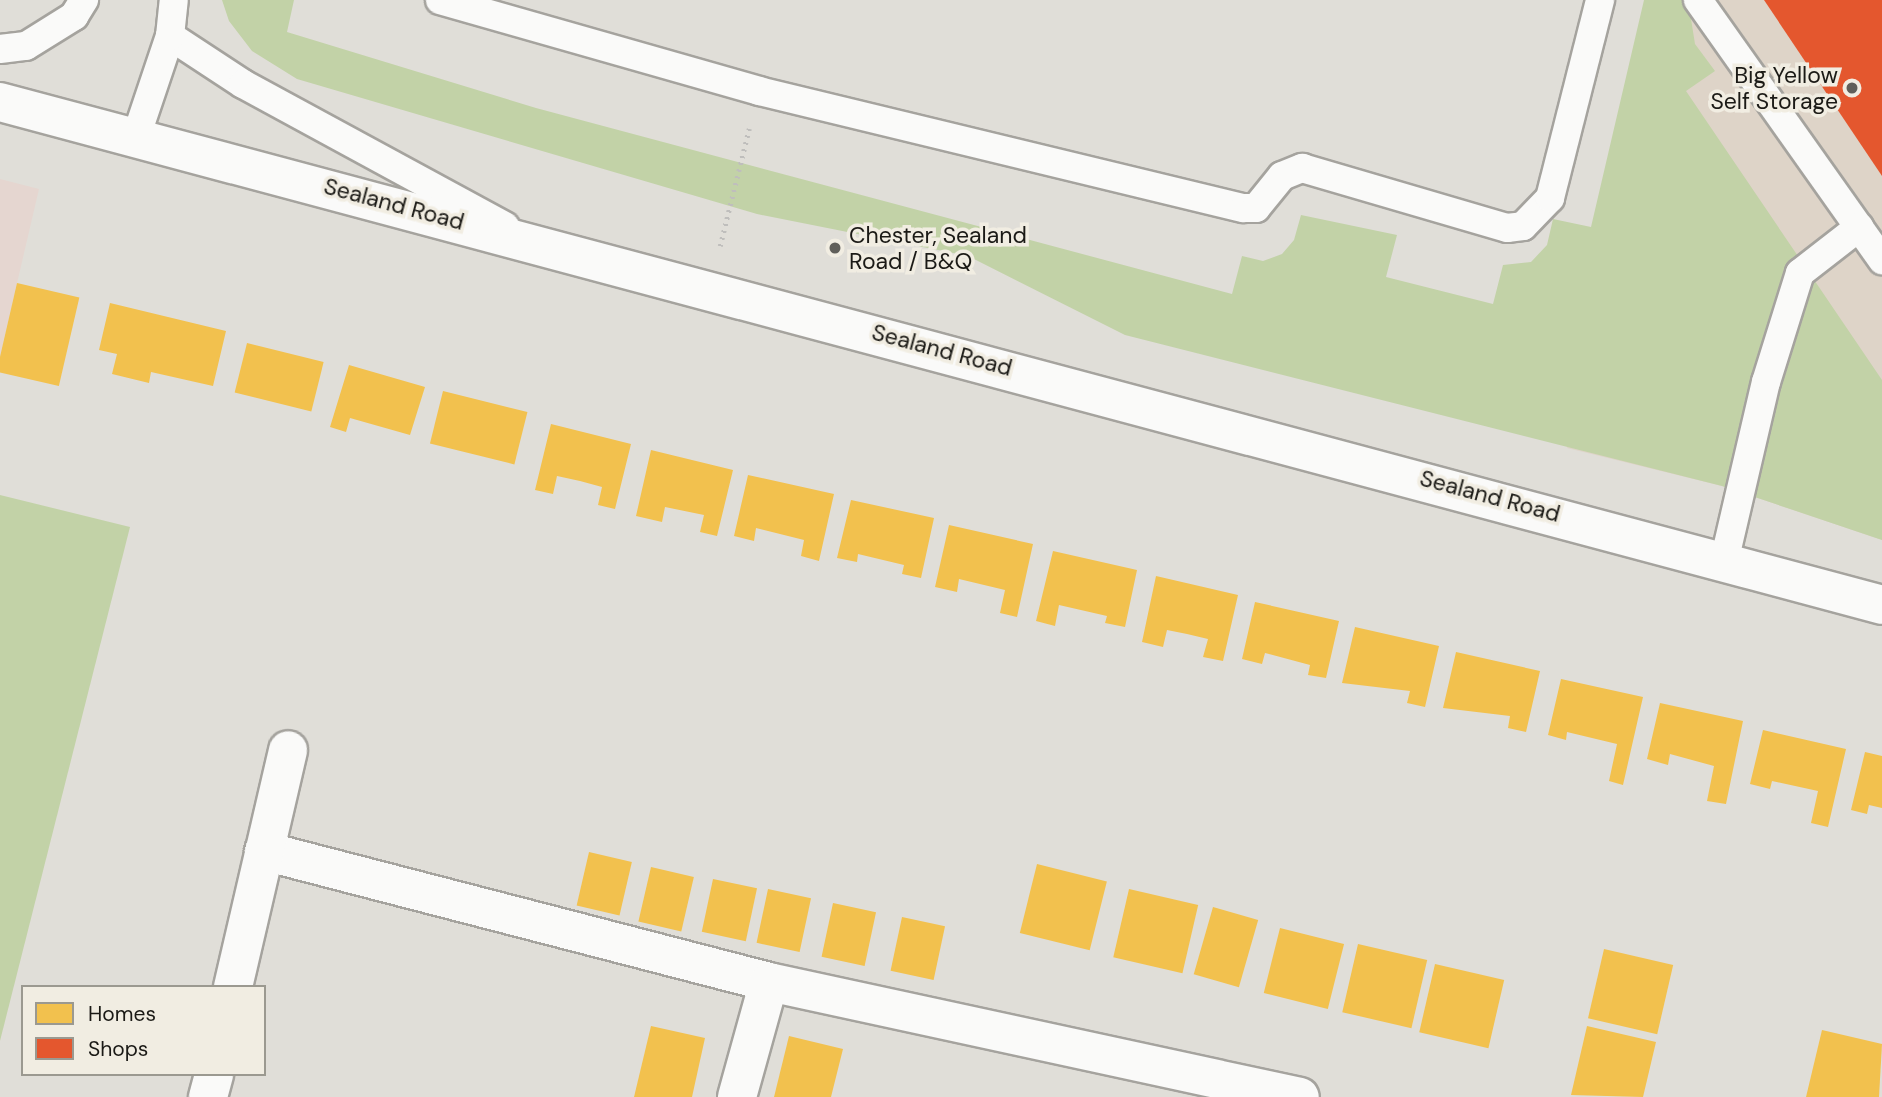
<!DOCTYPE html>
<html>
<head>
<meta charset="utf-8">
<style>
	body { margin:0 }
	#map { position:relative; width:1882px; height:1097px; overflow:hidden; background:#e0ded8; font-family:"DM Sans",sans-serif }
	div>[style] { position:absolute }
	.commercial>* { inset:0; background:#e5d6d0 }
	.industrial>* { inset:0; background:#ded4c8 }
	.green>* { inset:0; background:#c2d2a7 }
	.homes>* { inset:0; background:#f2c14e; transform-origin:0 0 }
	.shops>* { inset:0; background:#e4572e }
	.path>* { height:4.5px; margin-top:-2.25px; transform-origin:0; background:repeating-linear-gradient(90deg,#bfbebc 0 2px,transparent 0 7px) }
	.roads { filter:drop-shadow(2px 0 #a5a39e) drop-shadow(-2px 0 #a5a39e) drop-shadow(0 2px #a5a39e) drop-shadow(0 -2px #a5a39e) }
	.service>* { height:28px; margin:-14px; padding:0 14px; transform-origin:14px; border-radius:14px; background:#fafaf9 }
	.minor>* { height:38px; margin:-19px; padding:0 19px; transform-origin:19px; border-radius:19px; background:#fafaf9 }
	.primary>* { height:38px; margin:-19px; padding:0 19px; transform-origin:19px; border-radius:19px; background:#fafaf9 }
	.dots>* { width:19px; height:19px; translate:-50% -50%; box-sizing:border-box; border:4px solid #f1ede2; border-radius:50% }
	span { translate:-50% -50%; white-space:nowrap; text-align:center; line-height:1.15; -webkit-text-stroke:7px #f1ede2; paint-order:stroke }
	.poi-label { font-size:23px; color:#1b1a16 }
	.right { translate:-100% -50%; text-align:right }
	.left { translate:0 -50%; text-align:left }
	.street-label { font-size:23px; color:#1b1a16 }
	.legend { position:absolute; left:21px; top:985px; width:245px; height:91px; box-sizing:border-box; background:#f1ede2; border:2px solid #9b9990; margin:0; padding:9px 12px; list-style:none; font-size:21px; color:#1b1a16 }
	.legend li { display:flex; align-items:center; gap:14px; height:35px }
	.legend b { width:35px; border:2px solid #9b9990 }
</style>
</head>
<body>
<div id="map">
	<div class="commercial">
		<i style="clip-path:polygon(0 179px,39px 189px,0 356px)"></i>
	</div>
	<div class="industrial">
		<i style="clip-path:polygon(1679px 0,1882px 0,1882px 540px,1722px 486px,1567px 448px)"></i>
	</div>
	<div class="green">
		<i style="clip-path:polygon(222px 0,294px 0,287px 32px,536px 108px,1232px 294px,1242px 256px,1263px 261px,1282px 254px,1294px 240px,1301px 215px,1397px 235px,1386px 277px,1493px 304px,1503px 265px,1531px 262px,1547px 245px,1553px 219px,1591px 227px,1644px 0,1688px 0,1695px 44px,1715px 71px,1686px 91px,1882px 380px,1882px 540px,1722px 486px,1125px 335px,968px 256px,757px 214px,297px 79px,252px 51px,229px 21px)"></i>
		<i style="clip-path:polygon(0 495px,130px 527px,0 1041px)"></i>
	</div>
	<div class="homes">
		<i style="left:17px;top:283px;width:64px;height:91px;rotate:13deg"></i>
		<i style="clip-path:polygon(110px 303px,226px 331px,213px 386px,151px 372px,149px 383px,112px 374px,117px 354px,99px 350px)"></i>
		<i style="left:247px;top:343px;width:79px;height:51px;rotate:14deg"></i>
		<i style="clip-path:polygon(349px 365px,425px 387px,410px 435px,350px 418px,346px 432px,330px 427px)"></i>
		<i style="left:443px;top:391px;width:87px;height:54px;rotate:14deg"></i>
		<i style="clip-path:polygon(551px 424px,631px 444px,615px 509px,598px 505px,602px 487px,580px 481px,557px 476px,553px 494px,535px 490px)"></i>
		<i style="clip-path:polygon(651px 450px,733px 470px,717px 536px,700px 532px,704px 515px,665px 507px,662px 522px,636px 516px)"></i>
		<i style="clip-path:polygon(748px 475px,834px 494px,819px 561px,801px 556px,804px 540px,756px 528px,754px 541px,734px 536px)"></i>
		<i style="clip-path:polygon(851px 500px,934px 518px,921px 578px,902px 574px,904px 565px,858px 554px,857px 562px,837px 558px)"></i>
		<i style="clip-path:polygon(949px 525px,1033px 544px,1017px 617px,1000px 613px,1005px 590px,959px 579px,957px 592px,935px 587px)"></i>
		<i style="clip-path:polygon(1053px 551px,1137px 570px,1125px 627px,1105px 623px,1107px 616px,1059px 605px,1055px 626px,1036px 621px)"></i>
		<i style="clip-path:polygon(1156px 576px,1238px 595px,1223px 661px,1203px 657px,1208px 639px,1187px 634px,1167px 630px,1163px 647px,1142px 642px)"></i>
		<i style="clip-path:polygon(1255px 602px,1339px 621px,1326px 678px,1308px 675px,1310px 665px,1265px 653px,1262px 664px,1242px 659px)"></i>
		<i style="clip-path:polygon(1355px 627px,1439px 646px,1425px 707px,1407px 703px,1410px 691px,1342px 683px)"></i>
		<i style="clip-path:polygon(1456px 652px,1540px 671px,1526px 732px,1508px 728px,1510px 716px,1443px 708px)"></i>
		<i style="clip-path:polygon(1561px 679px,1643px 697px,1623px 785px,1609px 781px,1617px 744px,1567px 732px,1566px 740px,1548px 735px)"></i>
		<i style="clip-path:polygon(1660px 703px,1743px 721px,1726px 804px,1707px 801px,1714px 766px,1670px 754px,1668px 765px,1647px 759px)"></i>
		<i style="clip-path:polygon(1763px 730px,1846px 749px,1828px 827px,1811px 823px,1818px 791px,1772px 781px,1770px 789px,1750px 784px)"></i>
		<i style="clip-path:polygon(1865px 752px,1882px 756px,1882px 808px,1869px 805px,1867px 814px,1851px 810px)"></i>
		<i style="left:589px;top:852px;width:44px;height:55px;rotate:13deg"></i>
		<i style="left:1037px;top:864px;width:72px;height:71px;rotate:14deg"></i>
		<i style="left:651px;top:867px;width:44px;height:56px;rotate:13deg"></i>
		<i style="left:713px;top:879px;width:45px;height:54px;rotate:12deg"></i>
		<i style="left:768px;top:889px;width:44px;height:55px;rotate:12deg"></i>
		<i style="left:1129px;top:889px;width:71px;height:70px;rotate:13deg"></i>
		<i style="left:833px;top:903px;width:44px;height:55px;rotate:12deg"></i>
		<i style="left:1213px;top:907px;width:47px;height:70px;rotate:16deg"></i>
		<i style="left:902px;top:917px;width:44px;height:55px;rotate:12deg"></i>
		<i style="left:1280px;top:928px;width:66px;height:67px;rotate:14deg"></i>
		<i style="left:1358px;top:944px;width:71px;height:70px;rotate:13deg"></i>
		<i style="left:1604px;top:949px;width:71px;height:71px;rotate:13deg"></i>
		<i style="left:1435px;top:964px;width:71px;height:70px;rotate:13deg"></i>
		<i style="clip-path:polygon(651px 1026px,705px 1038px,692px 1097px,634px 1097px)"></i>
		<i style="clip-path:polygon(1587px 1026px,1656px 1042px,1643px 1097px,1571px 1095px)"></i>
		<i style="clip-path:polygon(1822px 1030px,1882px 1044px,1879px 1097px,1806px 1097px)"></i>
		<i style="clip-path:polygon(789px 1036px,843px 1049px,831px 1097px,774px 1097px)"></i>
	</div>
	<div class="shops">
		<i style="clip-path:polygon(1764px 0,1882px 0,1882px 176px)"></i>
	</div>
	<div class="path">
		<i style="left:720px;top:246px;width:121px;rotate:-76.1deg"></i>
	</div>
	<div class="roads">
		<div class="service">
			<i style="left:440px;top:0;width:332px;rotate:15.9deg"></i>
			<i style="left:759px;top:91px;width:499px;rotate:13.6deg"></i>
			<i style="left:1244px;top:208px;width:12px"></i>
			<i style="left:1256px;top:208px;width:41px;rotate:-50.9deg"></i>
			<i style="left:1282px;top:176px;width:22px;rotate:-22deg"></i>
			<i style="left:1302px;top:168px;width:214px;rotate:16.3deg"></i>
			<i style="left:1507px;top:228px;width:16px;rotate:-7deg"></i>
			<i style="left:1523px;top:226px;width:39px;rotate:-46deg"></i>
			<i style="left:1550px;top:198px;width:204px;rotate:-75.8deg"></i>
			<i style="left:1698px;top:0;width:319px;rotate:54.7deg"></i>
			<i style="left:170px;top:36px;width:87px;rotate:33.3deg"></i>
			<i style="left:243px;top:84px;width:298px;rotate:28.5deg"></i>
			<i style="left:0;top:49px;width:26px;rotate:-7deg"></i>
			<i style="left:26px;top:46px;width:57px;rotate:-32deg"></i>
			<i style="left:74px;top:16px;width:19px;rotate:-58deg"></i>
			<i style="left:136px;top:137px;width:107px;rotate:-71.4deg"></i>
			<i style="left:170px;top:36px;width:36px;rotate:-84deg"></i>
			<i style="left:1724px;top:562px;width:185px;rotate:-76.9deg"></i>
			<i style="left:1766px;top:382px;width:114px;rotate:-72.7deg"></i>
			<i style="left:1800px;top:273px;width:75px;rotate:-37.9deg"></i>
		</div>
		<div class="minor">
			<i style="left:264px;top:851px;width:522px;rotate:14.54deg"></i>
			<i style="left:769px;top:982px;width:543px;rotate:12.22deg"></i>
			<i style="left:233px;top:987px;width:243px;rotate:-76.9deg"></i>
			<i style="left:208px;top:1097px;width:24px;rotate:-75deg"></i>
			<i style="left:737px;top:1097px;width:119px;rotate:-74.5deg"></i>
		</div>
		<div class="primary">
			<i style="left:0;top:102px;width:1948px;rotate:14.96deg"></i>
		</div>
	</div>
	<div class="dots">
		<i style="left:1852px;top:88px;background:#605f5a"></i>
		<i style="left:835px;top:248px;background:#605f5a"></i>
	</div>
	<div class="poi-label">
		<span class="right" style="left:1838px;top:88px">Big Yellow<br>Self Storage</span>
		<span class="left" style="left:849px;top:248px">Chester, Sealand<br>Road / B&amp;Q</span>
	</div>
	<div class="street-label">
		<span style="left:394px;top:204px;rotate:15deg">Sealand Road</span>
		<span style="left:942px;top:350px;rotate:15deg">Sealand Road</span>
		<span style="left:1490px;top:496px;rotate:15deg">Sealand Road</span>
	</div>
	<ul class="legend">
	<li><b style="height:19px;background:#f2c14e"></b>Homes</li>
	<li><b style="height:19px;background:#e4572e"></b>Shops</li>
	</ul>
</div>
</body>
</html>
